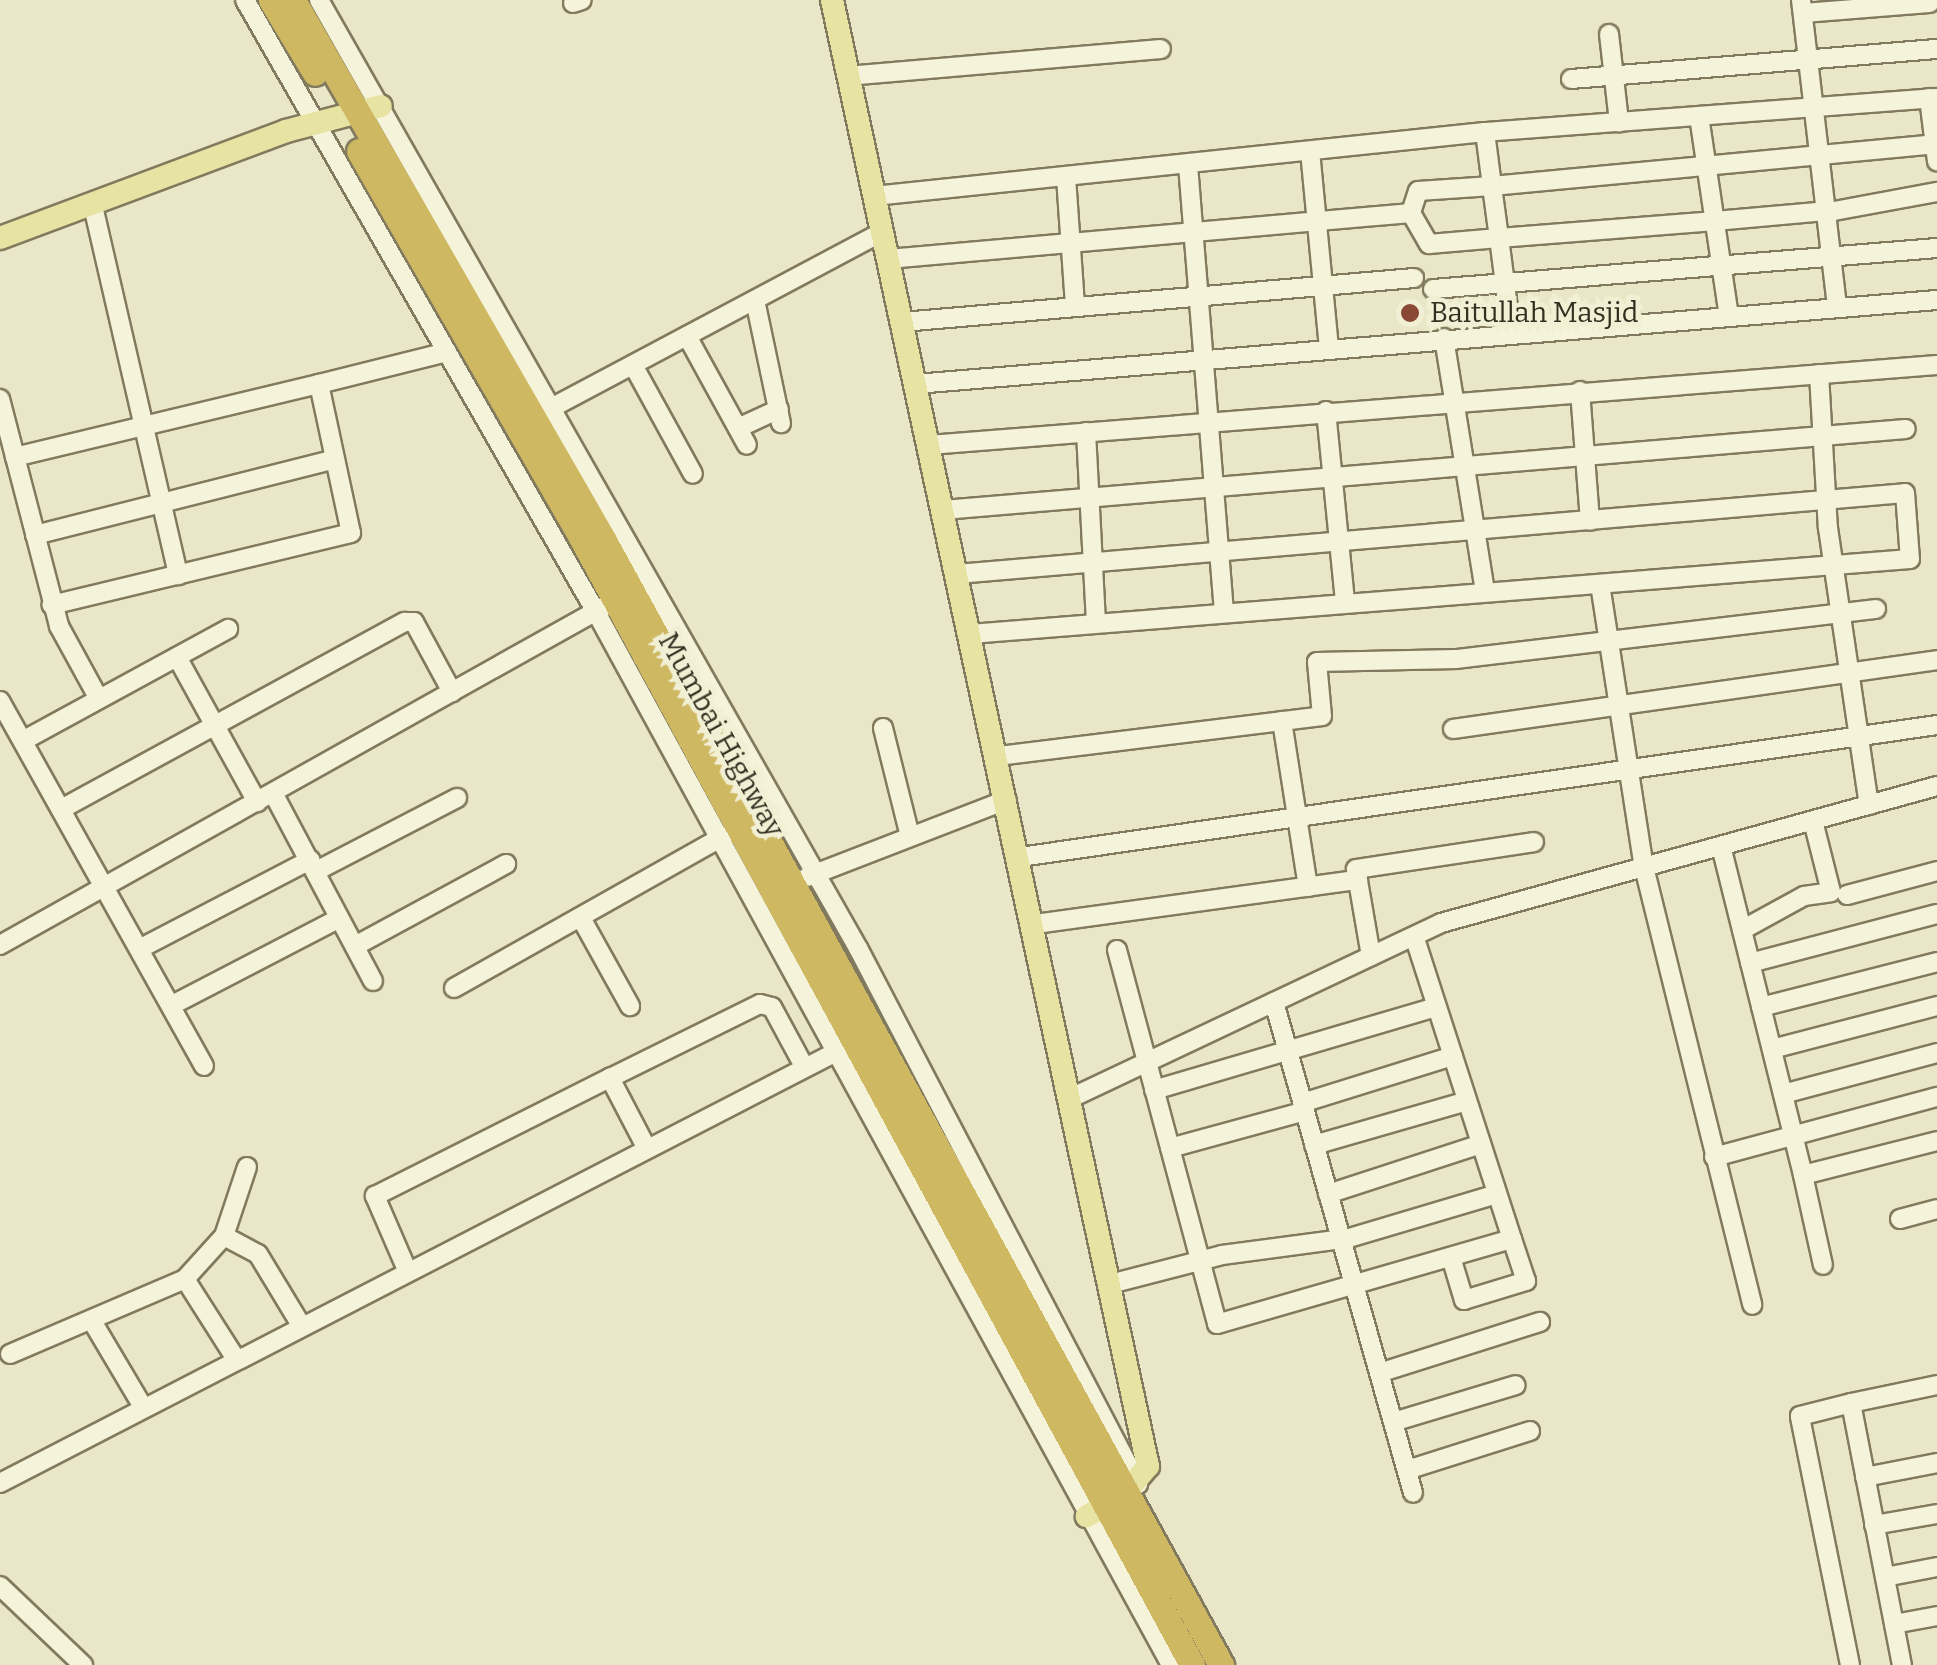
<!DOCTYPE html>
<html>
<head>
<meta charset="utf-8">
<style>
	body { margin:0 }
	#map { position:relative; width:1937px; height:1665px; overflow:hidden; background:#e9e7c7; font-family:Bitter,serif }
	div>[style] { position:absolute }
	.roads { filter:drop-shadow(2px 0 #827a5e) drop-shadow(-2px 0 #827a5e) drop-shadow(0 2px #827a5e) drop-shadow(0 -2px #827a5e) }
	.minor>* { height:18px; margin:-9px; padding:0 9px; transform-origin:9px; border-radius:9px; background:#f5f3d9 }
	.major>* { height:22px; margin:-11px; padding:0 11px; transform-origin:11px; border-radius:11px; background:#e7e3a3 }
	.highway>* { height:25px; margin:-12.5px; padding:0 12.5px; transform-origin:12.5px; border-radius:12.5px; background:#ceb862 }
	.dots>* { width:28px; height:28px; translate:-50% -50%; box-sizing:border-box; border:5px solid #f1f0d5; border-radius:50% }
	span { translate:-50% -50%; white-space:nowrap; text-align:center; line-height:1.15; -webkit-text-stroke:9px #f1f0d5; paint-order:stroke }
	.poi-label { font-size:28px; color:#342f20 }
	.left { translate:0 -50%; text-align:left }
	.street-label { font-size:28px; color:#342f20 }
</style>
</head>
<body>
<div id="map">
	<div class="roads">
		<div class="minor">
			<i style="left:245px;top:0;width:706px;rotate:60.16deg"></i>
			<i style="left:596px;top:612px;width:1200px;rotate:61.36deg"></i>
			<i style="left:319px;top:0;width:1091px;rotate:60.38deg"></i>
			<i style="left:858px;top:948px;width:605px;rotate:62.42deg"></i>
			<i style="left:1801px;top:0;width:309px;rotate:83.3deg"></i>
			<i style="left:573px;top:3px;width:9px;rotate:-18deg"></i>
			<i style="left:1803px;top:13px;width:127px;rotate:-4.5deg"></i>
			<i style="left:1609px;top:34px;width:89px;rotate:83.5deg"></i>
			<i style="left:847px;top:76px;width:315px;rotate:-4.9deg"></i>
			<i style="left:1571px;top:79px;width:367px;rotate:-4.7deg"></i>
			<i style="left:1929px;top:98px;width:64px;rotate:82.8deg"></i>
			<i style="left:1937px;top:98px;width:453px;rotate:175.7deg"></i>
			<i style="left:1485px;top:132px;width:54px;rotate:82.6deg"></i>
			<i style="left:1492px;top:186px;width:447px;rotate:-5.4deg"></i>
			<i style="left:1699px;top:116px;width:202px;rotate:81.5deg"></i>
			<i style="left:1310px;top:151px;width:198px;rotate:84.5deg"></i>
			<i style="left:1188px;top:165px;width:448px;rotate:85.4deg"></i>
			<i style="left:1066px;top:177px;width:129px;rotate:86deg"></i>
			<i style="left:874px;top:196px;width:614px;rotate:-5.98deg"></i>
			<i style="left:93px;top:206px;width:379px;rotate:77deg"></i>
			<i style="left:888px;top:259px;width:525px;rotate:-5.03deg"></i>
			<i style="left:1433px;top:289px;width:506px;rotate:-4.65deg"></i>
			<i style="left:755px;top:300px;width:126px;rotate:78.1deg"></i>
			<i style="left:902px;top:322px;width:514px;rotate:-4.91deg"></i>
			<i style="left:1511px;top:332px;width:48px;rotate:-97.1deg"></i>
			<i style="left:1505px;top:284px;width:46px;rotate:-97.4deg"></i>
			<i style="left:1499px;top:238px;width:52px;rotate:-97.7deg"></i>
			<i style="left:1492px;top:186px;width:74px;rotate:176.1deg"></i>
			<i style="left:1418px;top:191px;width:23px;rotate:108deg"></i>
			<i style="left:1411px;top:213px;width:36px;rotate:60deg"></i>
			<i style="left:1429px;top:244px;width:70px;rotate:-4.9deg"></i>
			<i style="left:1499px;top:238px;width:217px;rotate:-4.5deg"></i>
			<i style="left:1715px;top:221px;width:111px;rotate:-5.1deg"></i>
			<i style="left:1826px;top:211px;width:8px"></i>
			<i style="left:1834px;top:211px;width:105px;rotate:-10.5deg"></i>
			<i style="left:687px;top:336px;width:124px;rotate:61.2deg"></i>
			<i style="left:1444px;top:338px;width:257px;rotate:80.8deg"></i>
			<i style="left:633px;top:365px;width:124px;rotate:61.2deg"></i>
			<i style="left:1819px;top:374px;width:154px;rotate:86.7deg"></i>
			<i style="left:1828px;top:528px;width:280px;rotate:81.6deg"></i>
			<i style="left:319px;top:384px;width:132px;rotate:-14deg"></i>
			<i style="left:915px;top:384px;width:1025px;rotate:-4.7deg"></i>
			<i style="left:1580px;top:391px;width:130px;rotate:85.6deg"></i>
			<i style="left:0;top:399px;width:235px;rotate:75.4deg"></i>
			<i style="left:59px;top:626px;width:83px;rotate:61.3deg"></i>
			<i style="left:553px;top:407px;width:373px;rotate:-28deg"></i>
			<i style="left:1326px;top:411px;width:191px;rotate:84.3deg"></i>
			<i style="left:738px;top:428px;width:45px;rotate:-24.9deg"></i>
			<i style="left:1086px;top:432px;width:191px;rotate:87deg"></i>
			<i style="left:929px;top:445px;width:1011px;rotate:-4.54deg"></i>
			<i style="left:15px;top:457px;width:313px;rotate:-13.5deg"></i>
			<i style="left:319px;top:384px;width:152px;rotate:77.9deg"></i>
			<i style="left:351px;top:533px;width:308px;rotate:166.5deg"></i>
			<i style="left:943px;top:510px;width:966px;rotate:-4.81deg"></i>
			<i style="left:35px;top:535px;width:309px;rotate:-14.2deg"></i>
			<i style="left:957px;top:574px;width:951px;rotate:-4.88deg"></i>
			<i style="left:1905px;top:493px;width:66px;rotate:85.7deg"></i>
			<i style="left:1910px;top:559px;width:943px;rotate:175.44deg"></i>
			<i style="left:1600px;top:584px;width:286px;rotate:81.2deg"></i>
			<i style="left:1644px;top:867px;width:451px;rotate:76.1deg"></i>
			<i style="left:177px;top:657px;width:166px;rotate:61.1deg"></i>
			<i style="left:0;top:701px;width:418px;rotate:60.8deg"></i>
			<i style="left:1282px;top:721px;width:168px;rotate:81.1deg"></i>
			<i style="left:883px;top:728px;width:111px;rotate:76deg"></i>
			<i style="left:1453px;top:729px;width:489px;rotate:-8.1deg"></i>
			<i style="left:28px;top:738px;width:228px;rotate:-28.6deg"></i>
			<i style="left:998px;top:756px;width:326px;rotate:-7deg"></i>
			<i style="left:1322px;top:716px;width:54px;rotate:-95.3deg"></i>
			<i style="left:1317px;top:662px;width:139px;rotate:-1.2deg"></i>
			<i style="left:1456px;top:659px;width:423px;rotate:-6.8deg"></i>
			<i style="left:273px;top:793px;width:213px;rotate:62deg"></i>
			<i style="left:65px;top:807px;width:387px;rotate:-28.6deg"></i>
			<i style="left:405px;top:622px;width:9px"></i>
			<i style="left:414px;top:622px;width:80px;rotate:61.5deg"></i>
			<i style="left:1721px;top:846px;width:339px;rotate:76deg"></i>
			<i style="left:1803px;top:1175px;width:138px;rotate:-14.2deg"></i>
			<i style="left:1020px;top:857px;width:926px;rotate:-8.19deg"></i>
			<i style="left:316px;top:871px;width:159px;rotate:-27.4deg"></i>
			<i style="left:807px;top:877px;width:214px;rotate:-21.1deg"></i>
			<i style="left:1847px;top:895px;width:93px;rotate:-14.9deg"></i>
			<i style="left:581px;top:918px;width:101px;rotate:60.9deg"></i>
			<i style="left:1035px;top:924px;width:326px;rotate:-7.8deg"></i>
			<i style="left:1742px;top:930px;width:71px;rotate:-28.7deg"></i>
			<i style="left:1804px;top:896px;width:27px;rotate:-8deg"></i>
			<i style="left:1831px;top:892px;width:73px;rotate:-104.2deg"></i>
			<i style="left:0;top:945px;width:694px;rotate:-29.26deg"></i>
			<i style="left:355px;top:946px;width:172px;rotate:-28.5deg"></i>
			<i style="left:141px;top:948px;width:191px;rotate:-27.5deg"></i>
			<i style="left:1117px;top:950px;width:387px;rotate:75deg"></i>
			<i style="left:1217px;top:1324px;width:307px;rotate:-16.1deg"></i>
			<i style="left:1512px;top:1239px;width:318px;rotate:-107.9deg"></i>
			<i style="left:1371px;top:956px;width:88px;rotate:-99.8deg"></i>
			<i style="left:1356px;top:869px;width:180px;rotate:-8.6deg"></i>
			<i style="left:1750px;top:963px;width:193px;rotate:-14.7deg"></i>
			<i style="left:454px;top:988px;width:310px;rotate:-29.4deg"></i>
			<i style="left:1274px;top:1002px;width:510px;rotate:74.19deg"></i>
			<i style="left:172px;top:1005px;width:187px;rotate:-27.4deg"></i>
			<i style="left:1761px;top:1007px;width:182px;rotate:-14.3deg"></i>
			<i style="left:1772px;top:1049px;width:171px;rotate:-14.6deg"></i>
			<i style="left:1154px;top:1090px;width:290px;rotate:-16.4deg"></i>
			<i style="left:1783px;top:1094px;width:159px;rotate:-14.9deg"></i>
			<i style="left:1073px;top:1097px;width:407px;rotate:-25.3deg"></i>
			<i style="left:1441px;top:923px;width:515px;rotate:-15.44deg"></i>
			<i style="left:1302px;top:1103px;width:158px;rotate:-17.3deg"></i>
			<i style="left:645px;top:1145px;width:76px;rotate:-117.6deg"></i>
			<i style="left:610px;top:1078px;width:167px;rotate:-26.3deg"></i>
			<i style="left:760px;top:1004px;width:12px;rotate:14deg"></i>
			<i style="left:772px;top:1007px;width:69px;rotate:61.6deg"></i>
			<i style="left:1314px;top:1145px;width:159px;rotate:-16deg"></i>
			<i style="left:1170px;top:1148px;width:140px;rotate:-15.3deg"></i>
			<i style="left:1714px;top:1157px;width:231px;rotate:-15.1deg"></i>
			<i style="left:247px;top:1167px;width:73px;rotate:108.4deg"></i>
			<i style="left:224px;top:1236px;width:38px;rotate:28deg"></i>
			<i style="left:258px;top:1254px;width:83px;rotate:58.8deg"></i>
			<i style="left:1803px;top:1175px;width:92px;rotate:77.5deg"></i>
			<i style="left:1328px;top:1194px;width:161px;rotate:-18.1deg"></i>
			<i style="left:1900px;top:1219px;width:38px;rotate:-15deg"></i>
			<i style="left:1451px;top:1257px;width:45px;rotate:73.2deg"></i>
			<i style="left:1464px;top:1300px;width:65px;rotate:-17deg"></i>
			<i style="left:1526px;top:1281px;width:44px;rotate:-108.4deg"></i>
			<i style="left:407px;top:1270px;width:81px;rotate:-113.4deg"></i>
			<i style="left:375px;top:1196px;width:263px;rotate:-26.7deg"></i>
			<i style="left:185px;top:1279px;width:95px;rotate:57.5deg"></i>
			<i style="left:1114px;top:1283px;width:112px;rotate:-14.5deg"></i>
			<i style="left:1222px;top:1255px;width:128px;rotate:-7.6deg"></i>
			<i style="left:1349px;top:1238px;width:154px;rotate:-16.6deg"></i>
			<i style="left:92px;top:1321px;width:100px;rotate:59.3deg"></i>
			<i style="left:10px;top:1354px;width:190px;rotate:-23.2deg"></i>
			<i style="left:185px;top:1279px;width:58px;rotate:-47.8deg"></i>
			<i style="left:1379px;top:1373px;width:169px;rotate:-17.6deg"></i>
			<i style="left:1851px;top:1403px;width:88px;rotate:-11.8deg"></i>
			<i style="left:1393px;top:1422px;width:128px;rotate:-16.7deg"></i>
			<i style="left:1407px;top:1470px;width:129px;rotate:-17.6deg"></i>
			<i style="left:1865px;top:1477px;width:73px;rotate:-11deg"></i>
			<i style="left:0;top:1483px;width:950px;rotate:-27.27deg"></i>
			<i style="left:1874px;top:1525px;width:64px;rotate:-9.9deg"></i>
			<i style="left:1885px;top:1577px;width:53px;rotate:-10.9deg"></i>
			<i style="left:0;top:1586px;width:115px;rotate:43.6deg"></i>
			<i style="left:1894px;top:1624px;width:44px;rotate:-10.5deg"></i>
			<i style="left:1850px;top:1665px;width:254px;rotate:-101.4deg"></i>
			<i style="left:1800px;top:1416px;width:53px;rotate:-14.3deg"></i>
			<i style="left:1851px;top:1403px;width:267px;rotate:79deg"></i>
		</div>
		<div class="major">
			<i style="left:832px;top:0;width:1500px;rotate:77.84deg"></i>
			<i style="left:1148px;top:1466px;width:38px;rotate:130deg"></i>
			<i style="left:1124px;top:1495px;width:43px;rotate:150.4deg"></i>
			<i style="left:0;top:238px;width:305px;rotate:-20.5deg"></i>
			<i style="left:286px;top:131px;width:98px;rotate:-14.7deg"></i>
		</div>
		<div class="highway">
			<i style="left:271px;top:0;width:85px;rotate:58.9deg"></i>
			<i style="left:293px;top:0;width:620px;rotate:60.08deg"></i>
			<i style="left:602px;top:537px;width:1287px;rotate:61.24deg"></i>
			<i style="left:359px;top:151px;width:448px;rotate:60.1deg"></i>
			<i style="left:582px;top:539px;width:1281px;rotate:61.55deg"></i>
		</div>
	</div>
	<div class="dots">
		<i style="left:1410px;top:313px;background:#8a4935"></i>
	</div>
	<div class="poi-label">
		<span class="left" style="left:1430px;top:313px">Baitullah Masjid</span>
	</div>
	<div class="street-label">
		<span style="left:721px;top:735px;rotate:61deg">Mumbai Highway</span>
	</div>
</div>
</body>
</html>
